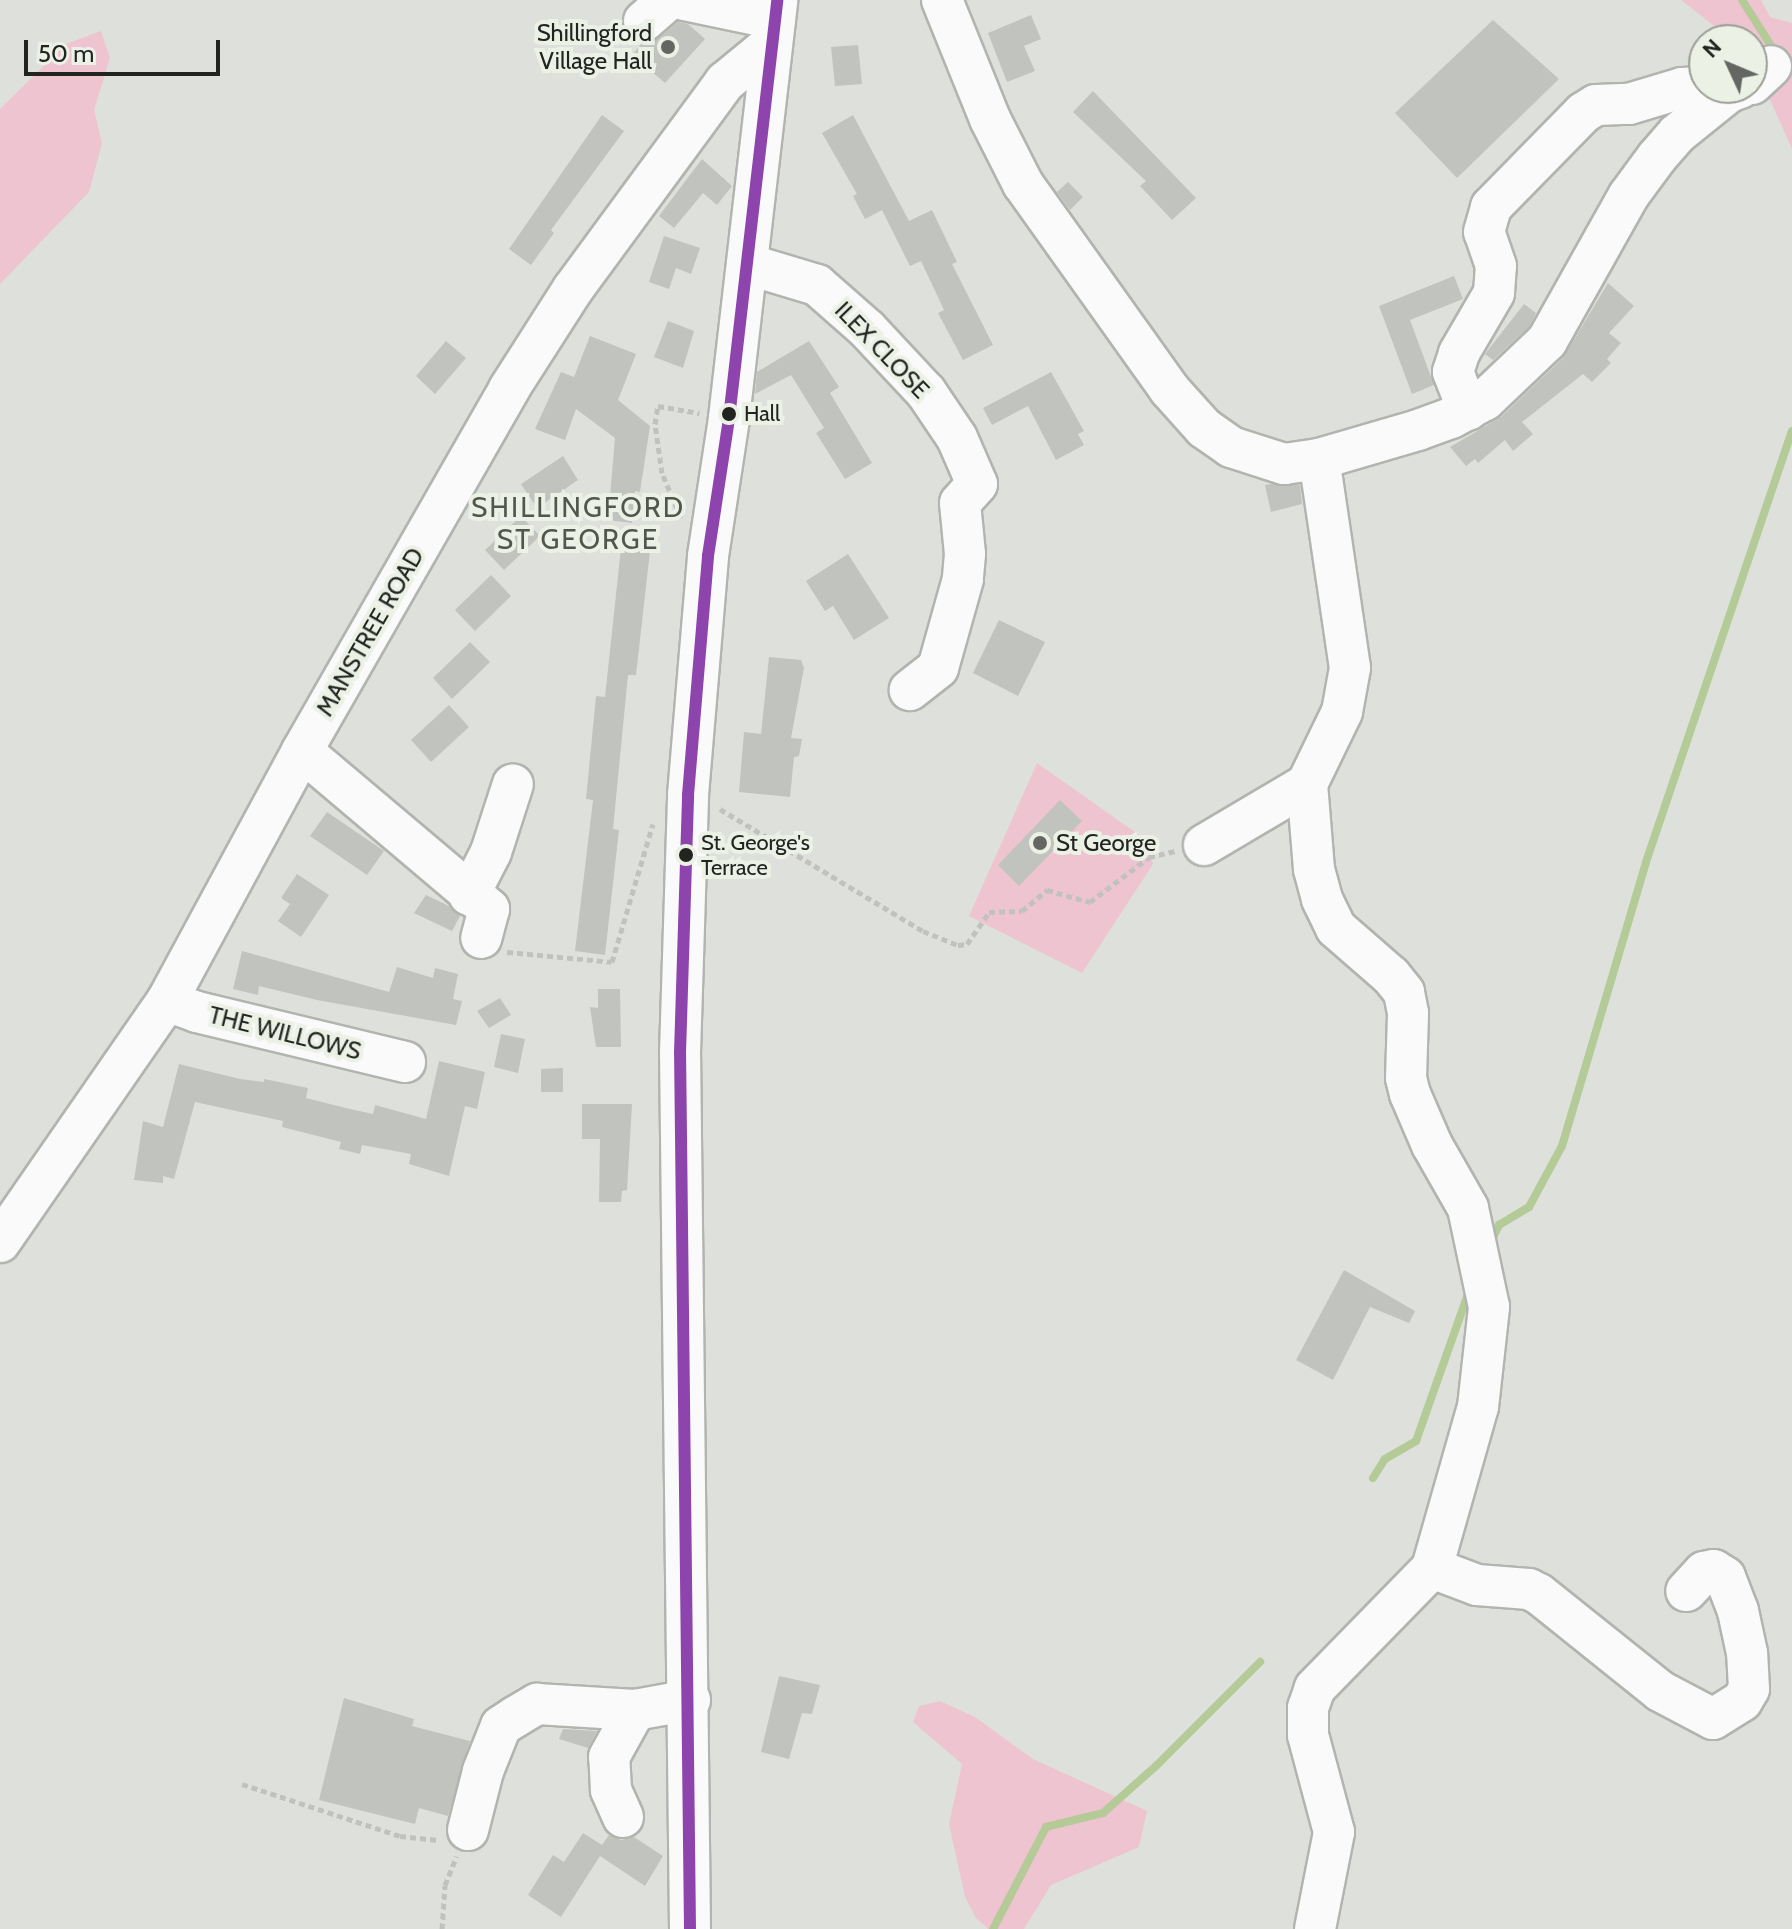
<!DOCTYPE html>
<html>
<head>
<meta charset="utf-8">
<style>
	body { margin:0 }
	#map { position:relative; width:1792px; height:1929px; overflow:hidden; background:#dee1db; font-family:Cabin,sans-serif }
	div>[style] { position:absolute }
	.green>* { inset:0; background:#eec4d0 }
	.stream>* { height:8px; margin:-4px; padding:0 4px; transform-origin:4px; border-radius:4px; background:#b4ca97 }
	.building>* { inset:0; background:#c1c3be }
	.path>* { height:5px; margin-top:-2.5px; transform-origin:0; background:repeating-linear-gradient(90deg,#c1c2c0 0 6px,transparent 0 10px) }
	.roads { filter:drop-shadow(2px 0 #b1b4af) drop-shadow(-2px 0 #b1b4af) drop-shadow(0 2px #b1b4af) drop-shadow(0 -2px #b1b4af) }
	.minor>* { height:40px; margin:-20px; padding:0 20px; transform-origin:20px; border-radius:20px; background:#fafafa }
	.bus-1>* { height:12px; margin:-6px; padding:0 6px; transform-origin:6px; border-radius:6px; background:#8e44ad }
	.dots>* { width:22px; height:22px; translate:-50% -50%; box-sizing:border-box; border:4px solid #ecf1e6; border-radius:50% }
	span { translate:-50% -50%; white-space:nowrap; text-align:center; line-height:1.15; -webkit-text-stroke:8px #ecf1e6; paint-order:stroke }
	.bus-label { font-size:22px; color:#222420 }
	.left { translate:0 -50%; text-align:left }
	.poi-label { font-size:24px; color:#222420 }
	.right { translate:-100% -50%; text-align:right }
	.street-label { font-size:24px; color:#222420 }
	.quarter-label { font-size:28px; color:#52564d; letter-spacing:2px }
	.north { position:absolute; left:1688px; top:24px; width:80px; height:80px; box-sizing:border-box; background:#ecf1e6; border:2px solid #9b9f97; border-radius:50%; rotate:314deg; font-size:22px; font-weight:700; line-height:32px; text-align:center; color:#222420 }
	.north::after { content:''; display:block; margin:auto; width:28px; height:36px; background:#646661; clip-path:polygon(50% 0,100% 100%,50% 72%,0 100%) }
	.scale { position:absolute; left:24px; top:40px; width:196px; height:36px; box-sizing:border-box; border:4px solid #222420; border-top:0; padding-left:10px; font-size:24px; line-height:28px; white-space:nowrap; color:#222420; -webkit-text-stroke:6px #ecf1e6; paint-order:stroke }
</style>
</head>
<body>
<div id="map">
	<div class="green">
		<i style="clip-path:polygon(1681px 0,1761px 0,1770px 17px,1792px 23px,1792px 149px,1752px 59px,1752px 40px,1732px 40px)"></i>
		<i style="clip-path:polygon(101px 31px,110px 58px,94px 110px,102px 143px,89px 192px,0 284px,0 109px,66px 44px)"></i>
		<i style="clip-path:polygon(1037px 763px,1142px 837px,1153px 864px,1082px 973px,969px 916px)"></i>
		<i style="clip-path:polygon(940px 1701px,975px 1717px,1033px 1759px,1147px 1811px,1139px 1847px,1051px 1885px,1024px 1929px,988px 1929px,976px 1918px,965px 1897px,949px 1824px,962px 1764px,913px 1722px,919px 1706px)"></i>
	</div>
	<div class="stream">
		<i style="left:1742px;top:0;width:65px;rotate:57.5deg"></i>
		<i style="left:1490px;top:1244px;width:21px;rotate:-65deg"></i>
		<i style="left:1499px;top:1225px;width:35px;rotate:-31deg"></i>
		<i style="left:1529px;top:1207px;width:69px;rotate:-61.6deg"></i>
		<i style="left:1562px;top:1146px;width:296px;rotate:-73.5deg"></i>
		<i style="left:1646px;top:862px;width:455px;rotate:-71.3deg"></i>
		<i style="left:1373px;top:1478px;width:22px;rotate:-58deg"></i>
		<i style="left:1385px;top:1459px;width:36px;rotate:-30deg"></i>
		<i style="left:1416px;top:1441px;width:164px;rotate:-70.5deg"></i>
		<i style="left:993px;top:1929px;width:115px;rotate:-62.5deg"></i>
		<i style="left:1046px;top:1827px;width:59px;rotate:-13.8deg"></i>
		<i style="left:1103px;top:1813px;width:72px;rotate:-41.6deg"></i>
		<i style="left:1157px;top:1765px;width:146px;rotate:-45deg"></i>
	</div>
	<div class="building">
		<i style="clip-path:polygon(1031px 15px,1041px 39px,1024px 46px,1035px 71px,1007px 82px,988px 33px)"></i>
		<i style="clip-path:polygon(1493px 20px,1559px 79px,1457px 178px,1395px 113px)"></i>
		<i style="clip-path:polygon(678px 22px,688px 24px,705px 39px,665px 83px,632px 55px,642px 43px,658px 39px)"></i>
		<i style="clip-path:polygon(858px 45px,862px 84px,835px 86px,831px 47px)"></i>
		<i style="clip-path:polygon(1093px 91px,1196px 198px,1172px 220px,1140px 186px,1146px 181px,1073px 112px)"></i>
		<i style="clip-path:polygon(602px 115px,624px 131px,551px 230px,554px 233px,531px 265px,509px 249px)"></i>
		<i style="clip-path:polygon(853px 115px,909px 221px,932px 210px,957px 262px,952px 264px,993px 345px,963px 360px,938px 313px,944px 310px,921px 261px,910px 266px,882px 210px,865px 219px,853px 196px,857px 194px,822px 133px)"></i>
		<i style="clip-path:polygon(702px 159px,732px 186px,717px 205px,703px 193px,674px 228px,659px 216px)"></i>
		<i style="clip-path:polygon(1068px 182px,1083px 197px,1070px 210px,1057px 192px)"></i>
		<i style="clip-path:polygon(664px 236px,700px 248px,691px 274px,676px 268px,669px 289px,649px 282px)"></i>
		<i style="clip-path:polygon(1454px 276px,1463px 299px,1410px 320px,1434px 385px,1412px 394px,1379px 306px)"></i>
		<i style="clip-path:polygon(1608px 283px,1634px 306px,1609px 333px,1621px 343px,1607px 359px,1611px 363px,1592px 382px,1583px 374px,1522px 422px,1533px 434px,1513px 451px,1505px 440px,1478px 463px,1475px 459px,1466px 466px,1450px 447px,1501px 417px,1563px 358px)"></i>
		<i style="clip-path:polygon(1524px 304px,1536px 313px,1529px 327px,1493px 360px,1485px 354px)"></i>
		<i style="clip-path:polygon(668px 321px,694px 331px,683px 368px,654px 357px)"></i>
		<i style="clip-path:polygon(590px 336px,636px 354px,618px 400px,650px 426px,640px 492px,635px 491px,632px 523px,608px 520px,615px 438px,576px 409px,565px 440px,535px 429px,561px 372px,574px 377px)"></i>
		<i style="clip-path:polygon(446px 341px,466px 358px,435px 394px,416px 376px)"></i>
		<i style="clip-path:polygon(809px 341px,839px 387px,830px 393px,872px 463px,845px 479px,816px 433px,824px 428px,791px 375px,755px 394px,757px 372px)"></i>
		<i style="clip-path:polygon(1051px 372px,1084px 431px,1078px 434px,1084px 445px,1056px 460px,1028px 406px,992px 425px,983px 408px)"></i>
		<i style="clip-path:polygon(563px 456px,578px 480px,537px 508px,521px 484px)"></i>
		<i style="clip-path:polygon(1271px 484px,1300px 485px,1302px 504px,1271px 512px,1265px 485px)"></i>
		<i style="clip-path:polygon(521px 516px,540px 536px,504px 570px,485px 550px)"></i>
		<i style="clip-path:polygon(621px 548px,650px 551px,636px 675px,628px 675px,613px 829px,619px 830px,605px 955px,575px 951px,593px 800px,586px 799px,596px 696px,605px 697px)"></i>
		<i style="clip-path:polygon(848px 554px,889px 618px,854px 640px,833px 606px,825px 611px,806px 581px)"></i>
		<i style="clip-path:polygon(491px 575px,511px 596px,475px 631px,455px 610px)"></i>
		<i style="clip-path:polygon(999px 620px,1045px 642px,1018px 696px,973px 673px)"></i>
		<i style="clip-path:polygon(470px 642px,490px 662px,452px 699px,433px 678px)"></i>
		<i style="clip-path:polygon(769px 657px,801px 660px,804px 668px,791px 738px,802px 739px,799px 756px,794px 757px,790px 797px,739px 792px,744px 732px,761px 734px)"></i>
		<i style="clip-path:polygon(449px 705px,469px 727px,431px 762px,411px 740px)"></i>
		<i style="clip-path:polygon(1060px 800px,1082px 821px,1019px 886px,998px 865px)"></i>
		<i style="clip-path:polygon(327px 812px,384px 851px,367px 875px,310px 836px)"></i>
		<i style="clip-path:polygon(297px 874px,329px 895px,301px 937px,278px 921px,290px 904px,281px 898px)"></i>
		<i style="clip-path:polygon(426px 895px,449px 906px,460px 916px,452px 931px,414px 913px)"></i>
		<i style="clip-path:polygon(242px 951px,389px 992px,397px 967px,433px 978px,435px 968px,458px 974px,453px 999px,462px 1001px,456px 1025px,317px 1000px,259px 986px,258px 995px,233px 989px)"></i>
		<i style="clip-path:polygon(598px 989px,620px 989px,621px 1047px,596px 1047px,590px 1007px,598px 1008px)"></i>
		<i style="clip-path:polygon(500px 998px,511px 1015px,489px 1028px,477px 1011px)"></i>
		<i style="clip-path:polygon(501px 1034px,525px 1039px,518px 1073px,494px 1067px)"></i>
		<i style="clip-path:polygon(439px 1061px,485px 1072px,477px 1109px,465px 1106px,449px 1176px,409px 1164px,411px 1154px,362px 1145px,360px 1154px,339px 1149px,341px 1142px,282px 1127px,283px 1121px,195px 1102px,174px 1179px,163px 1176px,163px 1183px,134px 1180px,143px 1121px,163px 1127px,179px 1064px,240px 1079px,264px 1082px,264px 1079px,308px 1088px,306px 1098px,350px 1109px,373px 1114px,375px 1105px,426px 1119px)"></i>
		<i style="clip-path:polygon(563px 1068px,563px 1092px,541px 1092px,541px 1069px)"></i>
		<i style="clip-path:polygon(582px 1104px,632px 1104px,627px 1190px,622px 1191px,621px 1202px,599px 1202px,600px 1139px,582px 1139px)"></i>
		<i style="clip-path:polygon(1344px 1270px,1415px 1311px,1409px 1323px,1370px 1307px,1333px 1380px,1296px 1360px)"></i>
		<i style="clip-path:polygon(779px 1676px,820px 1685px,812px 1714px,802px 1713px,789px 1759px,761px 1752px)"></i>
		<i style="clip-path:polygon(344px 1698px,414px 1719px,412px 1726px,470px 1741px,448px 1816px,419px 1808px,415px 1824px,319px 1800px)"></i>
		<i style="clip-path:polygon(563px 1729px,597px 1731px,588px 1748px,559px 1739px)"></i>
		<i style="clip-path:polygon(583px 1833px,602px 1845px,609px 1835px,621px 1840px,634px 1837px,663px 1856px,645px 1886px,600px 1856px,561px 1917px,528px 1895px,553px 1855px,564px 1862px)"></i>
	</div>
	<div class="path">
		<i style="left:681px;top:518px;width:49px;rotate:-112.9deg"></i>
		<i style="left:662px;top:473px;width:49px;rotate:-98.1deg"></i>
		<i style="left:655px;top:424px;width:18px;rotate:-81deg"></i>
		<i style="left:658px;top:406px;width:42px;rotate:9.7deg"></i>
		<i style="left:720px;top:809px;width:237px;rotate:31deg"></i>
		<i style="left:923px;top:931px;width:38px;rotate:22deg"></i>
		<i style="left:958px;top:945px;width:9px;rotate:-6deg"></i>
		<i style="left:967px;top:944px;width:39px;rotate:-55deg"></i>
		<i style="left:989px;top:912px;width:33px;rotate:-2deg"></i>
		<i style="left:1022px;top:911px;width:33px;rotate:-40deg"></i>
		<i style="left:1047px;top:890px;width:45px;rotate:15.6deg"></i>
		<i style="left:1090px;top:902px;width:74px;rotate:-37.3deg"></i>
		<i style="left:1149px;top:857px;width:28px;rotate:-13deg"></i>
		<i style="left:507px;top:952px;width:105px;rotate:5.4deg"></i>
		<i style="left:612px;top:962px;width:144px;rotate:-73.5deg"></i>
		<i style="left:242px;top:1784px;width:166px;rotate:18.2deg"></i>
		<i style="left:400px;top:1836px;width:38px;rotate:6deg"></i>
		<i style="left:442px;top:1929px;width:44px;rotate:-86.1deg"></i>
		<i style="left:445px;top:1885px;width:31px;rotate:-68deg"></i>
	</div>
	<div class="roads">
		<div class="minor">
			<i style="left:684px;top:0;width:93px;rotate:11.8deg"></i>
			<i style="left:942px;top:0;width:128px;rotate:68deg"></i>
			<i style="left:990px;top:119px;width:73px;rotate:63.1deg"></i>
			<i style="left:1023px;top:184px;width:252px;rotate:54.5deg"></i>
			<i style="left:1169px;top:389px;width:52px;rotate:48.1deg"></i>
			<i style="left:1204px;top:428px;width:33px;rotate:35deg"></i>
			<i style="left:1231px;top:447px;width:56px;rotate:17.8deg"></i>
			<i style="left:1284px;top:464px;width:35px;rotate:-8deg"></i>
			<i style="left:1319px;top:459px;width:103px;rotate:-16.3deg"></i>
			<i style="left:1418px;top:430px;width:35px;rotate:-20deg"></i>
			<i style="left:1451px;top:418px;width:38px;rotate:-28deg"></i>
			<i style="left:1485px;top:400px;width:86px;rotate:-43.6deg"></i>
			<i style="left:1547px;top:341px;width:167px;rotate:-60.7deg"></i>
			<i style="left:1629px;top:195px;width:47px;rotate:-53.6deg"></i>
			<i style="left:1657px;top:157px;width:30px;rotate:-49deg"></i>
			<i style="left:1677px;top:134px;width:67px;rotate:-38.9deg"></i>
			<i style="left:1729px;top:92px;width:12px;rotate:-20deg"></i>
			<i style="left:644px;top:21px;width:32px;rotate:-41deg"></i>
			<i style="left:1752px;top:84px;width:26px;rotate:-43deg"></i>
			<i style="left:747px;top:264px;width:73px;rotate:16.7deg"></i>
			<i style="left:817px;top:285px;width:67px;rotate:41.3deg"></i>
			<i style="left:867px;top:329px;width:86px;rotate:46.9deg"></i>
			<i style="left:926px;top:392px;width:55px;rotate:56deg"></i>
			<i style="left:957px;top:438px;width:50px;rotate:66.5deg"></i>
			<i style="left:977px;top:484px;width:25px;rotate:132deg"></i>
			<i style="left:960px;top:503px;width:51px;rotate:84.4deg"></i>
			<i style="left:965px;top:554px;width:25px;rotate:95deg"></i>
			<i style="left:963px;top:579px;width:92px;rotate:105.7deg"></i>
			<i style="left:938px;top:668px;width:36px;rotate:142deg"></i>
			<i style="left:1468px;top:410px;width:41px;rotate:-111.5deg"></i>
			<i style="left:1453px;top:372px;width:20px;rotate:-72deg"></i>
			<i style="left:1459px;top:353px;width:69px;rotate:-59.7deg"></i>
			<i style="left:1494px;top:293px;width:27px;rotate:-86deg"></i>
			<i style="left:1496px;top:266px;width:36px;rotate:-109deg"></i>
			<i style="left:1484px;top:232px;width:26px;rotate:-74deg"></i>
			<i style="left:1491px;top:207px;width:132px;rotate:-45.6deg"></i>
			<i style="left:1583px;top:113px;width:15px;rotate:-32deg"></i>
			<i style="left:1596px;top:105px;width:33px;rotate:-2deg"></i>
			<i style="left:1629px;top:104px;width:55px;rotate:-16.8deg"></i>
			<i style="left:1682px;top:88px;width:22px;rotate:-3deg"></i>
			<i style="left:302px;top:751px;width:245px;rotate:40.2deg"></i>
			<i style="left:489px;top:909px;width:30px;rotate:105deg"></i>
			<i style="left:1204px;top:845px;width:120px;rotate:-30.6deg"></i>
			<i style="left:469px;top:895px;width:48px;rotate:-62.9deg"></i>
			<i style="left:491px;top:852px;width:71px;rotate:-72.1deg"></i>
			<i style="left:167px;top:1001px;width:32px;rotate:20deg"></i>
			<i style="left:197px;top:1012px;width:214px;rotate:13.5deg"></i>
			<i style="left:0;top:1242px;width:293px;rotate:-55.3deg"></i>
			<i style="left:167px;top:1001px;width:284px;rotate:-61.6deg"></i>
			<i style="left:302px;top:751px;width:417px;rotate:-60.2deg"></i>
			<i style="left:509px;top:389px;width:119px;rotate:-57.4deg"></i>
			<i style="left:573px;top:289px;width:257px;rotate:-53.7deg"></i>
			<i style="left:725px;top:82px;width:58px;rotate:-39.4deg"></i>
			<i style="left:1432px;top:1568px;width:48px;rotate:20.7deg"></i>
			<i style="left:1477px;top:1585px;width:52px;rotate:4.4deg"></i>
			<i style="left:1529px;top:1589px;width:11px;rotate:27deg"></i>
			<i style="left:1539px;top:1594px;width:155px;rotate:38.7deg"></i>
			<i style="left:1660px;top:1691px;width:60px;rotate:27.8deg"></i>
			<i style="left:1713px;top:1719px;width:34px;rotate:-32deg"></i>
			<i style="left:1742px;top:1701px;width:14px;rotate:-60deg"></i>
			<i style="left:1749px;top:1689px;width:36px;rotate:-93deg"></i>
			<i style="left:1747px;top:1653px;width:43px;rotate:-102.1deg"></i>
			<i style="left:1738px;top:1611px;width:36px;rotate:-111deg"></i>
			<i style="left:1725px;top:1577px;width:13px;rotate:-148deg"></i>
			<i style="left:1714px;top:1570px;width:10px;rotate:169deg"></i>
			<i style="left:1704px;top:1572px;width:26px;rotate:133deg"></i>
			<i style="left:623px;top:1817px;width:30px;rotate:-114deg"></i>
			<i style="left:611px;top:1790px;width:33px;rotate:-93deg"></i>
			<i style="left:609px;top:1757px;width:54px;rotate:-61deg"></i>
			<i style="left:468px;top:1830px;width:61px;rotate:-75.7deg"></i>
			<i style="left:483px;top:1771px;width:48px;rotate:-68.2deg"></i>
			<i style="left:501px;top:1726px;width:17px;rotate:-33deg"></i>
			<i style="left:515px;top:1717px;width:26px;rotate:-31deg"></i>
			<i style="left:537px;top:1704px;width:98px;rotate:3.5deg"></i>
			<i style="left:635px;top:1710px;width:56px;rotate:-10.3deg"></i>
			<i style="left:690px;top:1929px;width:876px;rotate:-90.65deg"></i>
			<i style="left:680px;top:1053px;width:258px;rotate:-88.2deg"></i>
			<i style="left:688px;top:795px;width:240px;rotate:-85.2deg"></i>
			<i style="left:708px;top:556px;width:140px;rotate:-81.3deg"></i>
			<i style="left:729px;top:418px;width:421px;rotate:-83.4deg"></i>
			<i style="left:1315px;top:1929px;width:99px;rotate:-78.9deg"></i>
			<i style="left:1334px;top:1832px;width:100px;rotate:-105deg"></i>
			<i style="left:1308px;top:1735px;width:27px;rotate:-90deg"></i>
			<i style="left:1308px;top:1708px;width:21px;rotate:-71deg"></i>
			<i style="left:1315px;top:1688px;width:168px;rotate:-45.7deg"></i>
			<i style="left:1432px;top:1568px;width:167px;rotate:-74.1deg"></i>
			<i style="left:1478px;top:1407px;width:101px;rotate:-83.7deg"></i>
			<i style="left:1489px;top:1307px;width:101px;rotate:-102deg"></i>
			<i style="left:1468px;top:1208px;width:73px;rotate:-119.7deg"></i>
			<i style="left:1432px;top:1145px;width:56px;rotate:-113.3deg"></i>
			<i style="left:1410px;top:1094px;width:16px;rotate:-104deg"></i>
			<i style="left:1406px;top:1078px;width:65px;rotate:-88.2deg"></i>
			<i style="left:1408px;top:1013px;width:21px;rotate:-101deg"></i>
			<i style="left:1404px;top:992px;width:21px;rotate:-129deg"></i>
			<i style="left:1391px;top:976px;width:73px;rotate:-138.9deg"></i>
			<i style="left:1336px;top:928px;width:32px;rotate:-116deg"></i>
			<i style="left:1322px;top:899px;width:31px;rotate:-105deg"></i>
			<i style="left:1314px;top:869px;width:85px;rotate:-94.7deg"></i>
			<i style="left:1307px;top:784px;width:80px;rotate:-64.1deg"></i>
			<i style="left:1342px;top:712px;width:45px;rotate:-79.7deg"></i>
			<i style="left:1350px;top:668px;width:211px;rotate:-98.4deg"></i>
		</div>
	</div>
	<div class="bus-1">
		<i style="left:690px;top:1929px;width:876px;rotate:-90.65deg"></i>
		<i style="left:680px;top:1053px;width:258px;rotate:-88.2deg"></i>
		<i style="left:688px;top:795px;width:240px;rotate:-85.2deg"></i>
		<i style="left:708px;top:556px;width:140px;rotate:-81.3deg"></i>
		<i style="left:729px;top:418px;width:421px;rotate:-83.4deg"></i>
	</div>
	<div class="dots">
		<i style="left:668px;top:47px;background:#646661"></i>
		<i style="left:729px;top:414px;background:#222420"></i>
		<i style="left:1040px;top:843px;background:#646661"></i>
		<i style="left:686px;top:855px;background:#222420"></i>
	</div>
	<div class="bus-label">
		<span class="left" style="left:744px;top:414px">Hall</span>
		<span class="left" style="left:701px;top:855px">St. George's<br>Terrace</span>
	</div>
	<div class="poi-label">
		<span class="right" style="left:652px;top:47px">Shillingford<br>Village Hall</span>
		<span class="left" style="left:1056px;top:843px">St George</span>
	</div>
	<div class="street-label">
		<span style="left:882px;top:350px;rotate:46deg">ILEX CLOSE</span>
		<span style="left:370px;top:632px;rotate:-60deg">MANSTREE ROAD</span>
		<span style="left:285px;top:1033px;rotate:14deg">THE WILLOWS</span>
	</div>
	<div class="quarter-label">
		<span style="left:578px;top:523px">SHILLINGFORD<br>ST GEORGE</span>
	</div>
	<div class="north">N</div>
	<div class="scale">50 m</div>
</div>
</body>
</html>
